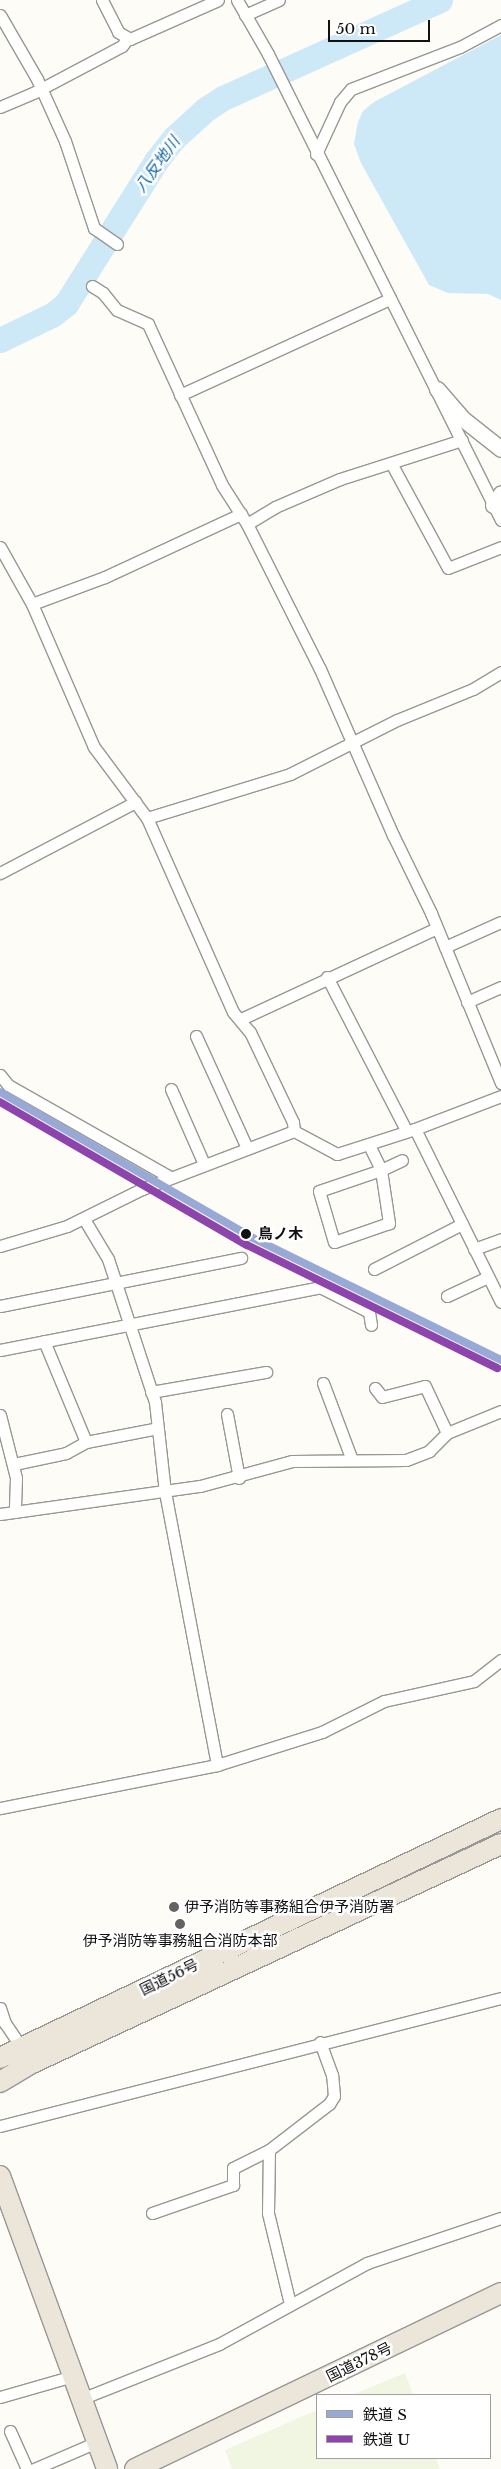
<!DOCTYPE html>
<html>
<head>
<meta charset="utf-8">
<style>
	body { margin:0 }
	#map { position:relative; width:501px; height:2469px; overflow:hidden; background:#fdfcf7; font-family:"Libre Baskerville","Noto Sans JP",serif }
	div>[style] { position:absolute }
	.pitch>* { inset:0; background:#f0f6e1 }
	.water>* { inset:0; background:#cde8f7 }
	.river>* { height:25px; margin:-12.5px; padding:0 12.5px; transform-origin:12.5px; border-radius:12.5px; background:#cde8f7 }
	.roads { filter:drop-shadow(1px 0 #979795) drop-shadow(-1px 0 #979795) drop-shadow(0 1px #979795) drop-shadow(0 -1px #979795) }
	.minor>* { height:11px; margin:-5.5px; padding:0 5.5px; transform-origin:5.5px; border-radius:5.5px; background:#fffffe }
	.tertiary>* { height:15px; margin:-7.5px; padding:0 7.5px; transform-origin:7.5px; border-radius:7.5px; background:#fffffe }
	.trunk>* { height:20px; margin:-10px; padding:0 10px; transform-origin:10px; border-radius:10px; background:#ece5da }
	.rail-1>* { height:8px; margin:-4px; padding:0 4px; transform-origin:4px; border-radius:4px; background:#98a9d6 }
	.rail-2>* { height:8px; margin:-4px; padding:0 4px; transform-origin:4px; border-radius:4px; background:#8e44ad }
	.dots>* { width:14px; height:14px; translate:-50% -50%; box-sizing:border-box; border:2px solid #fff; border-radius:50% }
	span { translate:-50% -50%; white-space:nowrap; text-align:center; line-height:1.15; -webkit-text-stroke:5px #fff; paint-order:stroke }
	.stop-label { font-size:15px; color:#111; font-weight:700 }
	.left { translate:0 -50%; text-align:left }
	.poi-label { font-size:15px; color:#111 }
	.street-label { font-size:15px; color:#111 }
	.water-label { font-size:16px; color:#1768a6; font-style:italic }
	.legend { position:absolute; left:316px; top:2394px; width:175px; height:65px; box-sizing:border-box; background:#fff; border:1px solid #a0a0a0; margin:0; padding:6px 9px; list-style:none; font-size:15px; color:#111 }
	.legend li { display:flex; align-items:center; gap:10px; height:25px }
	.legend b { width:25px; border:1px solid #a0a0a0 }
	.scale { position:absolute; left:328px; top:20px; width:102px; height:22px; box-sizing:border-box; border:2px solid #111; border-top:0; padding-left:6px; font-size:15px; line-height:18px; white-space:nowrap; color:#111; -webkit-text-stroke:4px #fff; paint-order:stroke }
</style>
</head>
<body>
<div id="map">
	<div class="pitch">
		<i style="clip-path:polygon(405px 2373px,413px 2395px,352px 2395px)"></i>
		<i style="clip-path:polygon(317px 2410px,317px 2458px,436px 2458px,440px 2469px,232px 2469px,225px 2450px)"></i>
	</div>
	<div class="water">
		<i style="clip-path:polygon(501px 35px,501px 300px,488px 294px,448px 293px,429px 285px,361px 163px,354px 144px,358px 122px,363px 111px,374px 102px)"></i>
	</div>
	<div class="river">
		<i style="left:0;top:340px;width:58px;rotate:-25.7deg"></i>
		<i style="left:52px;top:315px;width:18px;rotate:-38deg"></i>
		<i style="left:66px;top:304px;width:169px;rotate:-57.8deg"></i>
		<i style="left:156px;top:161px;width:29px;rotate:-52deg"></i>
		<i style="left:174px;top:138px;width:43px;rotate:-42.2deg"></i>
		<i style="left:206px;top:109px;width:20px;rotate:-33deg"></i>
		<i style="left:223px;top:98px;width:238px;rotate:-24.3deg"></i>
	</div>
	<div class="roads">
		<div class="minor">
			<i style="left:102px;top:0;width:36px;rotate:63deg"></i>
			<i style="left:118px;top:32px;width:14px;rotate:30deg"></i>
			<i style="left:130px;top:39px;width:96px;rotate:-23.9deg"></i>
			<i style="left:237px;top:0;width:62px;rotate:60.1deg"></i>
			<i style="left:268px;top:54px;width:521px;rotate:63.43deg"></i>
			<i style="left:0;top:15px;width:74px;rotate:60deg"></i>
			<i style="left:37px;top:79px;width:68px;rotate:65.7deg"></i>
			<i style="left:65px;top:141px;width:92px;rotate:71.6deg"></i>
			<i style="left:94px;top:228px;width:28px;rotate:35deg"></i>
			<i style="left:245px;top:15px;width:37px;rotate:-24deg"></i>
			<i style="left:0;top:107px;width:38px;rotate:-23deg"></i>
			<i style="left:35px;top:92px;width:98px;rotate:-27.9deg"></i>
			<i style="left:122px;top:46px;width:9px;rotate:-54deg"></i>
			<i style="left:316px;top:154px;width:57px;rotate:-65.2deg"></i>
			<i style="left:340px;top:102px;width:17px;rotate:-50deg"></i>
			<i style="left:351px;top:89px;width:117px;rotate:-21.1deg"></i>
			<i style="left:460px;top:47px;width:47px;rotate:-28.2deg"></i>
			<i style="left:92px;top:286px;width:13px;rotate:32deg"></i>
			<i style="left:103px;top:293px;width:22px;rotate:51deg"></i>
			<i style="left:117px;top:310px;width:34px;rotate:24deg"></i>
			<i style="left:148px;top:324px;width:177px;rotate:65.3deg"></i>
			<i style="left:222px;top:485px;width:46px;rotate:57.3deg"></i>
			<i style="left:247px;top:524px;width:162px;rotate:63.3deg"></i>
			<i style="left:320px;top:669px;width:181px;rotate:66.3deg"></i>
			<i style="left:393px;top:835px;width:87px;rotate:64deg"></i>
			<i style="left:431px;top:913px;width:184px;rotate:67.6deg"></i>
			<i style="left:180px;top:395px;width:231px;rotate:-24.6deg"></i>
			<i style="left:391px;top:463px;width:119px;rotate:61.5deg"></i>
			<i style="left:448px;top:568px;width:57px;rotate:-21.6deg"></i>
			<i style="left:247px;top:524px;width:33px;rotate:-31deg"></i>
			<i style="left:275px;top:507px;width:71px;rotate:-23.3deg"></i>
			<i style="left:340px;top:479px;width:128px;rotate:-17.7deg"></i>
			<i style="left:0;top:547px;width:65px;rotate:60.7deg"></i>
			<i style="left:32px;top:604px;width:156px;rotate:66.6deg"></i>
			<i style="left:94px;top:747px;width:89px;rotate:53.3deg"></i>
			<i style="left:147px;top:818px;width:212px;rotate:66.1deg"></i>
			<i style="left:233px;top:1012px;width:26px;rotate:50deg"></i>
			<i style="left:250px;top:1032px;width:100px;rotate:64.5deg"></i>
			<i style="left:293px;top:1122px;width:9px;rotate:84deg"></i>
			<i style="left:32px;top:604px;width:78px;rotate:-20.3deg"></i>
			<i style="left:105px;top:577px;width:150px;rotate:-24.9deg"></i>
			<i style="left:147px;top:818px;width:150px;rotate:-17.1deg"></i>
			<i style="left:290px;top:774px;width:120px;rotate:-26.8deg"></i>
			<i style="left:397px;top:720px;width:82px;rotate:-22.2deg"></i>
			<i style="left:473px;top:689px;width:33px;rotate:-31deg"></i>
			<i style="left:0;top:873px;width:153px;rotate:-27.7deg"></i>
			<i style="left:445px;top:947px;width:61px;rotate:-24.1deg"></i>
			<i style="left:327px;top:977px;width:172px;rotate:62.7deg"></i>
			<i style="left:467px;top:1002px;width:37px;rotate:-24deg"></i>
			<i style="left:241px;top:1019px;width:216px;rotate:-24.9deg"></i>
			<i style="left:196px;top:1036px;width:123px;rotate:65.5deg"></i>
			<i style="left:0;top:1075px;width:13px;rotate:51deg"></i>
			<i style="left:8px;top:1085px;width:186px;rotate:29.6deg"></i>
			<i style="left:171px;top:1089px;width:82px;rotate:66.3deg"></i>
			<i style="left:415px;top:1129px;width:193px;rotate:63.6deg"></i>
			<i style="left:369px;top:1145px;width:28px;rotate:64deg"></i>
			<i style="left:381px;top:1170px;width:54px;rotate:81.4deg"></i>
			<i style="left:389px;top:1223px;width:58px;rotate:160.9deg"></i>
			<i style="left:334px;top:1242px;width:53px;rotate:-106.4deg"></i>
			<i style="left:319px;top:1191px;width:65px;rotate:-18.7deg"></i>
			<i style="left:381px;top:1170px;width:23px;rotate:-25deg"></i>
			<i style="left:84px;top:1219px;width:47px;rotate:59deg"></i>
			<i style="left:108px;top:1259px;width:151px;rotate:71.8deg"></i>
			<i style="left:155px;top:1402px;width:91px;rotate:83.7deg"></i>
			<i style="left:165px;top:1492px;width:278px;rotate:79.2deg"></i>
			<i style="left:0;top:1246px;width:70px;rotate:-16.6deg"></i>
			<i style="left:67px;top:1226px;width:84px;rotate:-26.3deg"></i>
			<i style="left:142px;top:1189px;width:163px;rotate:-20.9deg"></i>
			<i style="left:294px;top:1131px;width:49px;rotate:28.1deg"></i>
			<i style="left:337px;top:1154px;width:82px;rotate:-17.8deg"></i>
			<i style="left:415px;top:1129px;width:92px;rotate:-21deg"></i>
			<i style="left:474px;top:1249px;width:29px;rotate:-20deg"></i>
			<i style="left:374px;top:1269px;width:99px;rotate:-27.1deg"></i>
			<i style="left:447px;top:1296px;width:45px;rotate:-24.9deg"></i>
			<i style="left:0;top:1306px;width:246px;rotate:-11.3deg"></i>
			<i style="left:44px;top:1341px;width:109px;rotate:67.4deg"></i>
			<i style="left:0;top:1350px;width:326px;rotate:-11.1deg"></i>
			<i style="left:320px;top:1287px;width:55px;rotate:27deg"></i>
			<i style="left:369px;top:1312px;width:13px;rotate:81deg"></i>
			<i style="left:323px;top:1383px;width:82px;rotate:69.4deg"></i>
			<i style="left:375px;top:1388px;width:11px;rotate:52deg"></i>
			<i style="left:382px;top:1397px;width:44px;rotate:-14.3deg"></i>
			<i style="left:425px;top:1386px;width:52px;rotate:64.9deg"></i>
			<i style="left:151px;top:1392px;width:117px;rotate:-9.9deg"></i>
			<i style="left:227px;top:1414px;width:65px;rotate:79.4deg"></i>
			<i style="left:0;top:1415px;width:65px;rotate:75.7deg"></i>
			<i style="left:16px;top:1478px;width:34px;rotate:92deg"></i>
			<i style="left:14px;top:1464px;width:53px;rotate:-11.9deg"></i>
			<i style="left:66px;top:1453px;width:23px;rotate:-29deg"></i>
			<i style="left:86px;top:1442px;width:73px;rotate:-11deg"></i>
			<i style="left:0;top:1514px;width:202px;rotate:-8deg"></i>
			<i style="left:200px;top:1486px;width:95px;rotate:-15.2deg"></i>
			<i style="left:292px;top:1461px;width:114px;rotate:-0.5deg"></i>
			<i style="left:406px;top:1460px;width:25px;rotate:-21deg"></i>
			<i style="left:429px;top:1451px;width:25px;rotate:-45deg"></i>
			<i style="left:447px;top:1433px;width:58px;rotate:-22.2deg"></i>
			<i style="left:0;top:1808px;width:221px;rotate:-11.2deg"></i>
			<i style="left:217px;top:1765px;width:110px;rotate:-17.4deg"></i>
			<i style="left:322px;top:1732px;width:69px;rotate:-26.6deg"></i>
			<i style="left:384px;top:1701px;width:92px;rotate:-12.5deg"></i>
			<i style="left:474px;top:1681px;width:34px;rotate:-38deg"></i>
			<i style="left:0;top:2008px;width:16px;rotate:72deg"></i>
			<i style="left:5px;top:2023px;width:34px;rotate:56deg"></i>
			<i style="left:0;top:2126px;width:517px;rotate:-14.33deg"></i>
			<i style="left:152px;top:2213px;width:86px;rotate:-19.1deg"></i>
			<i style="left:233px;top:2185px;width:17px;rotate:-90deg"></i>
			<i style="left:233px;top:2168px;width:40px;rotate:-26.6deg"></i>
			<i style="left:290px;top:2304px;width:94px;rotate:-103.6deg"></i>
			<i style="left:268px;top:2213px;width:63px;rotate:-89.1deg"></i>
			<i style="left:269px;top:2150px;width:76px;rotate:-37.5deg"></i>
			<i style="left:329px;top:2104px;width:9px;rotate:-58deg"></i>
			<i style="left:334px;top:2096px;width:21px;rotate:-95deg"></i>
			<i style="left:332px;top:2075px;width:35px;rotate:-110deg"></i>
			<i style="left:0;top:2397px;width:76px;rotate:-16deg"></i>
			<i style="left:81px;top:2399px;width:149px;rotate:-21.7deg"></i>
			<i style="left:219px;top:2344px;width:169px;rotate:-28.7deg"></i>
			<i style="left:367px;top:2263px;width:141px;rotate:-18.6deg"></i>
			<i style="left:10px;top:2431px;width:42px;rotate:65.9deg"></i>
			<i style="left:34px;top:2469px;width:69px;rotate:-23.2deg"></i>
		</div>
		<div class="tertiary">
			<i style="left:437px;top:389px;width:40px;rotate:49deg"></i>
			<i style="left:463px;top:419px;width:48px;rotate:38.3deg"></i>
			<i style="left:493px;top:505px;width:14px;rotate:-56deg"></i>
		</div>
		<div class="trunk">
			<i style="left:0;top:2058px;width:555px;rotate:-25.5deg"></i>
			<i style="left:0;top:2082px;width:35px;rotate:-31deg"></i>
			<i style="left:30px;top:2064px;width:520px;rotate:-25.04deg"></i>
			<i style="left:0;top:2176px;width:312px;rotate:69.9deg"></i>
			<i style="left:135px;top:2469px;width:406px;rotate:-25.7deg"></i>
		</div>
	</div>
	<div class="rail-1">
		<i style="left:0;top:1092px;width:290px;rotate:30deg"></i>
		<i style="left:251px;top:1237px;width:279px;rotate:26.2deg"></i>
	</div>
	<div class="rail-2">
		<i style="left:0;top:1102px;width:285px;rotate:30.1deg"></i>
		<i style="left:247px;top:1245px;width:279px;rotate:26.2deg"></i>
	</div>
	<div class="dots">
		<i style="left:246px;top:1234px;background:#111"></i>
		<i style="left:174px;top:1907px;background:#646362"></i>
		<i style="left:180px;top:1924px;background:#646362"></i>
	</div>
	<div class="stop-label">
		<span class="left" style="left:258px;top:1234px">鳥ノ木</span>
	</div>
	<div class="poi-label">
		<span class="left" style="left:184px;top:1907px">伊予消防等事務組合伊予消防署</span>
		<span style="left:180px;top:1941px">伊予消防等事務組合消防本部</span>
	</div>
	<div class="street-label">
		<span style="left:169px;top:1977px;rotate:-26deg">国道56号</span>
		<span style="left:359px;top:2362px;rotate:-26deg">国道378号</span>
	</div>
	<div class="water-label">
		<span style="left:157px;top:164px;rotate:-54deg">八反地川</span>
	</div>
	<ul class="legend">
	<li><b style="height:6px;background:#98a9d6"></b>鉄道 S</li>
	<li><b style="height:6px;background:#8e44ad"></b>鉄道 U</li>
	</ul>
	<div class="scale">50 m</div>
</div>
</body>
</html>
